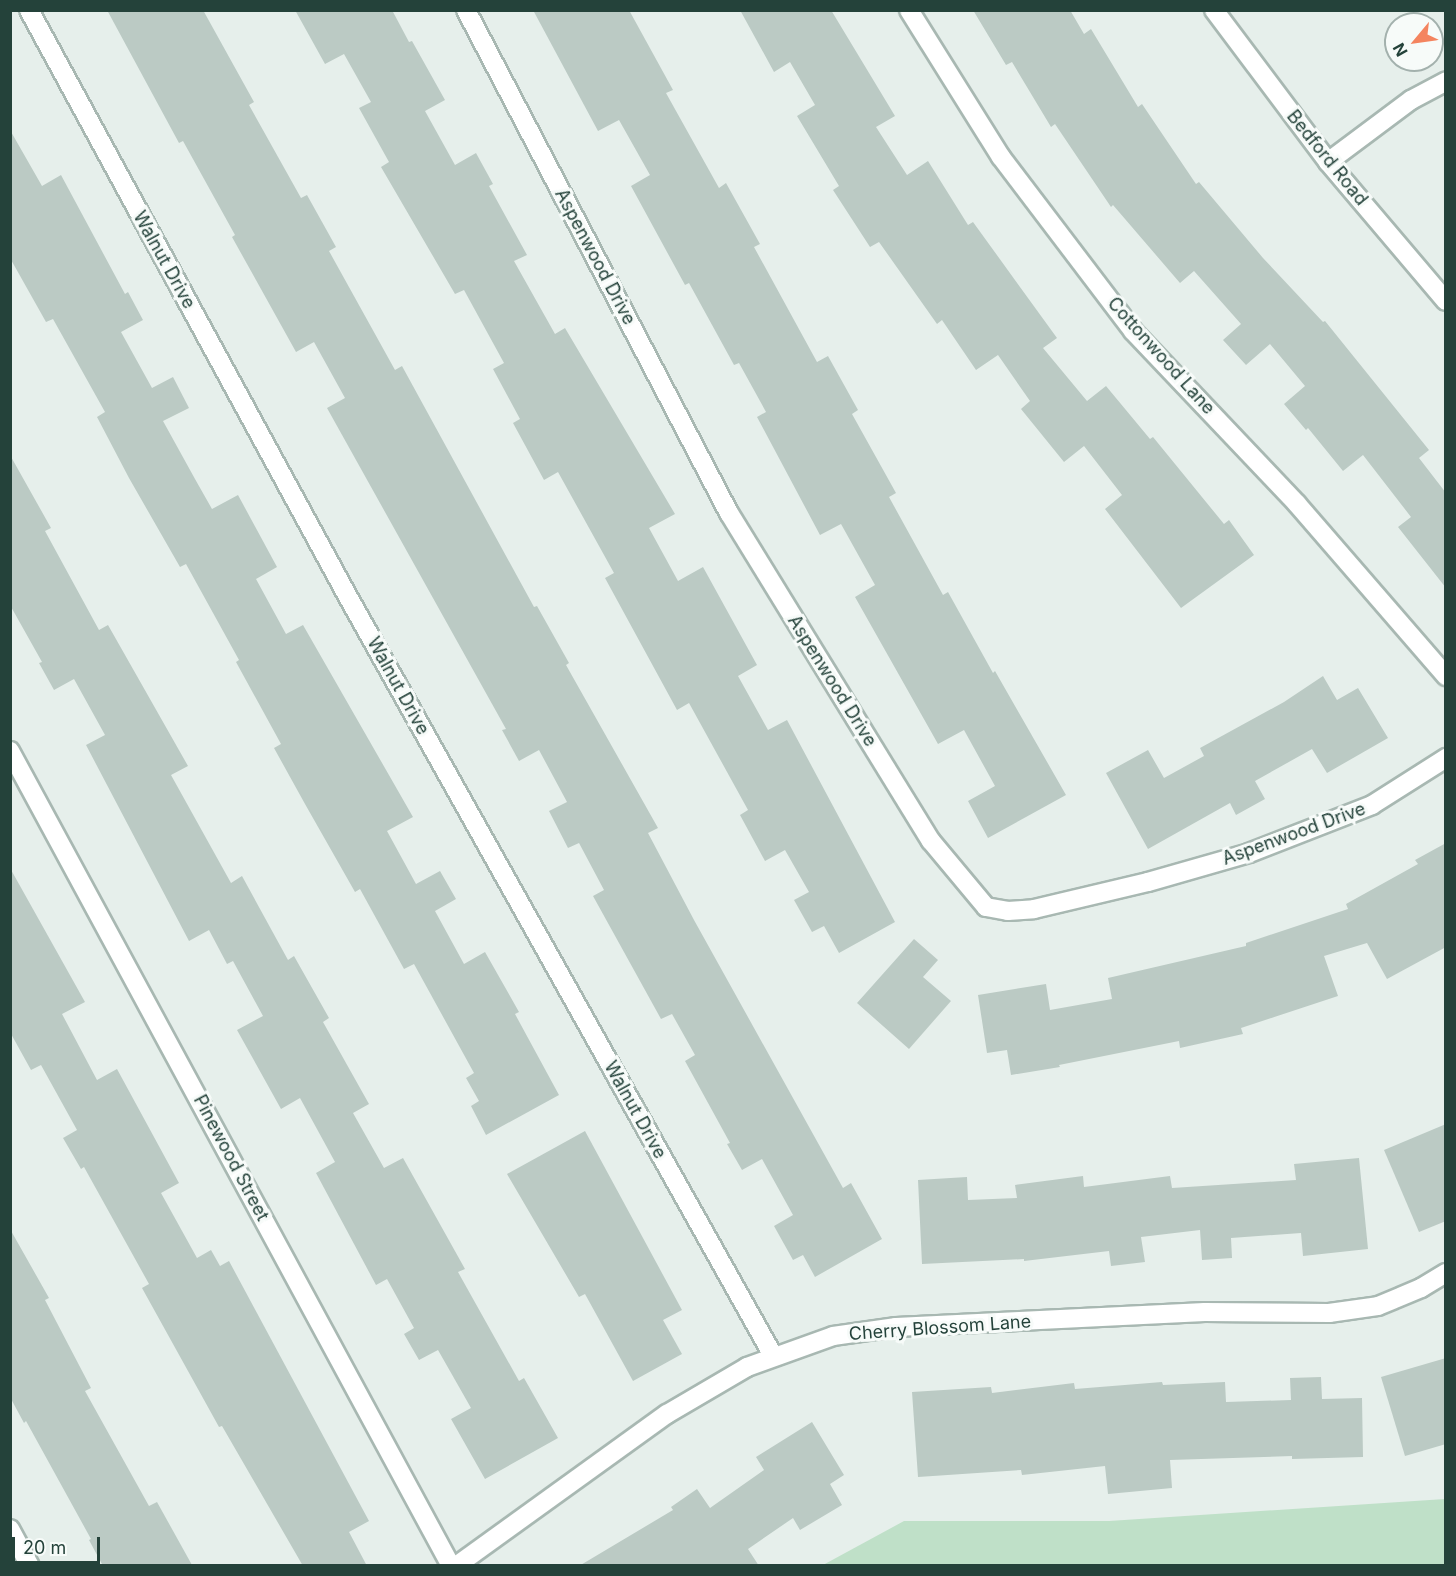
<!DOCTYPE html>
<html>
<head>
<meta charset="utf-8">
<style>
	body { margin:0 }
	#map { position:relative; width:1456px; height:1576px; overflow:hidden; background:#e6efeb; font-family:Inter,sans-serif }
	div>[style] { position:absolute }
	.green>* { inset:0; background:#bfe0c8 }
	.building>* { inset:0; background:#bbcac4 }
	.roads { filter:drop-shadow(2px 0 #a8b8b2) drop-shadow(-2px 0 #a8b8b2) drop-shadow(0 2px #a8b8b2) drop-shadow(0 -2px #a8b8b2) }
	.street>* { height:18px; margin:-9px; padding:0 9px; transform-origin:9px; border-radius:9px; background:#fff }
	.secondary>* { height:18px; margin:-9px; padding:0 9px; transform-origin:9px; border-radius:9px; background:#fff }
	span { translate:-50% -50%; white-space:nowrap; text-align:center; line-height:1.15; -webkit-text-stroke:6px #f7fbf9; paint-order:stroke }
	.street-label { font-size:18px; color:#24423a }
	.frame { position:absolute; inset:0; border:12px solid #24423a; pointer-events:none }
	.north { position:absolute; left:1384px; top:12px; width:60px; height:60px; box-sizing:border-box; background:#f7fbf9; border:2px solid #a3b1ad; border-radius:50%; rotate:241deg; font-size:16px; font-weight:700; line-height:24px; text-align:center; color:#24423a }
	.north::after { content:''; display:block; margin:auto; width:21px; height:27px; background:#f4845f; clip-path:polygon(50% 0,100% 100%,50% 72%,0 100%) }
	.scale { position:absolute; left:12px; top:1537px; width:88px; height:27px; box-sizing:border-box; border:3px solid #24423a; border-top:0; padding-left:8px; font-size:18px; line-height:21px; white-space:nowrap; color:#24423a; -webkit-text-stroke:4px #f7fbf9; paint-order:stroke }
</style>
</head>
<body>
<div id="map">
	<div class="green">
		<i style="clip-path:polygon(1445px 1499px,1445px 1565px,823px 1565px,904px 1521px,1109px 1521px)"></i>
	</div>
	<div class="building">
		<i style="clip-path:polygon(107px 10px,203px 10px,254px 102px,249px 105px,301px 198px,307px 195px,336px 247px,329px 251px,395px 370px,402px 366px,534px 607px,537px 606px,569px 663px,566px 665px,658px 828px,648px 833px,694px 920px,843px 1188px,851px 1183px,882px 1239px,815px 1277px,803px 1255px,793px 1260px,774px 1226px,793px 1215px,762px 1159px,742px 1170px,727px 1144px,730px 1143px,685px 1061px,695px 1055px,672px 1014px,661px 1019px,593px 896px,604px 890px,579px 843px,568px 848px,549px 811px,567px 802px,539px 750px,519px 761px,502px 730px,506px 729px,327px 408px,345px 398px,314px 342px,296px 352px,232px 237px,235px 235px,183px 141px,179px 143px)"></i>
		<i style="clip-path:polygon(295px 10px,392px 10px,409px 42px,412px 41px,445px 100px,425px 111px,455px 165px,476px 153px,493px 184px,489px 186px,527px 255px,514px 261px,555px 334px,565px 328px,675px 514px,649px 528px,678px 581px,703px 567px,757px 665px,738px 676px,768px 730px,787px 720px,895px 922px,839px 953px,824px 926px,812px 932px,794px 900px,809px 892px,785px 850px,765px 861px,740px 815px,748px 810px,689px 703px,677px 710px,605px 578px,614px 573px,558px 472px,544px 480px,513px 423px,520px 419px,493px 369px,504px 363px,464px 290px,455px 294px,381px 167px,389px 162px,359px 108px,371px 102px,344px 54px,325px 64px)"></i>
		<i style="clip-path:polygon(533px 10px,629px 10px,673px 90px,666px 93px,719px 188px,726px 183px,760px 244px,754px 247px,817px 362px,828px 356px,858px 410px,852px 414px,896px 493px,889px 497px,943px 595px,948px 592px,993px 673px,995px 671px,1066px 795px,988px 838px,968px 801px,995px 786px,964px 730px,938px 744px,855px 597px,875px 585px,841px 524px,820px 535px,757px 417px,766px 412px,739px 363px,734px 365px,689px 283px,685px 285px,631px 186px,650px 175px,619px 120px,598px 131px)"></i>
		<i style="clip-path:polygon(740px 10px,831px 10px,895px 116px,876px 127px,907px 175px,928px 161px,968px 225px,973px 222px,1057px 338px,1043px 348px,1087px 401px,1106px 386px,1150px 439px,1153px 437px,1224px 524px,1229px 520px,1254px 555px,1181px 608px,1105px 509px,1122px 495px,1084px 446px,1064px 462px,1021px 409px,1030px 401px,998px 355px,976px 370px,942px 320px,937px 324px,879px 242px,870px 247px,833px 190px,839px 186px,797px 116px,815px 105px,790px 62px,774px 72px)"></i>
		<i style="clip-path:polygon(973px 10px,1070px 10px,1084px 34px,1091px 29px,1138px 107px,1142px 104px,1196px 184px,1199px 182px,1263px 258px,1323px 322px,1325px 321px,1429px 450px,1419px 458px,1446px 493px,1446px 588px,1398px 527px,1411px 517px,1363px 455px,1343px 471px,1308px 428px,1306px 430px,1284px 404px,1305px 386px,1270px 344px,1246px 365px,1223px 340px,1241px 324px,1194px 271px,1180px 283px,1113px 205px,1111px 207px,1055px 124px,1051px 127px,1012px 62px,1006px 65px)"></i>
		<i style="clip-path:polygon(10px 130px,42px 186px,61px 175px,125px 294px,128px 292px,143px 320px,121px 332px,152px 388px,173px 377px,189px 408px,163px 421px,195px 479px,212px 509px,238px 495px,277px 567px,256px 579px,286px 634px,303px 625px,413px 817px,387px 831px,416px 884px,440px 871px,456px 899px,435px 911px,464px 964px,485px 952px,519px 1012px,515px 1014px,559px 1095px,486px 1135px,471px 1106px,479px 1101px,466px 1078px,474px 1073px,414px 964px,404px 969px,360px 889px,355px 892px,305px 804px,274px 748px,281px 744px,236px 662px,239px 660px,186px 564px,180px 567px,129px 478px,97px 417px,105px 412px,53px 319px,46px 322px,10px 258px)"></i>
		<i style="clip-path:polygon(10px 455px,51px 528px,45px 531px,99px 630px,108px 625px,188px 766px,171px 775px,231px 883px,242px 876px,288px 960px,294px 956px,329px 1018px,323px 1022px,369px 1104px,353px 1113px,384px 1168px,403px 1158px,465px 1269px,458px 1272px,519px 1381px,524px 1378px,558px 1438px,485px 1479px,451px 1419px,471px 1408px,438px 1350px,419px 1360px,404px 1334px,414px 1328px,387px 1279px,376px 1285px,316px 1173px,335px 1162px,300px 1098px,281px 1109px,237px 1030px,263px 1016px,233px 961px,227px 964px,209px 930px,189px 941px,86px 745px,105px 735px,74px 679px,54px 690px,39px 663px,42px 662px,10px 605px)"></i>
		<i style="clip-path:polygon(1323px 676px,1337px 700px,1358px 688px,1388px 738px,1327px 773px,1312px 749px,1255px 781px,1265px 799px,1236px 815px,1230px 803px,1148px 849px,1106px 773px,1148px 750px,1164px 778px,1204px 756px,1200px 748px,1284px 702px)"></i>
		<i style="clip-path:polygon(1446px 843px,1446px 947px,1387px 979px,1367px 943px,1324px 956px,1338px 996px,1241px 1028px,1243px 1034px,1180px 1048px,1179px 1041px,1059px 1065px,1060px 1067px,1011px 1075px,1007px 1050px,987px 1053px,978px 995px,1046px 984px,1050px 1010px,1112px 999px,1108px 978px,1246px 946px,1246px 943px,1348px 909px,1346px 904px,1418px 864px,1415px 860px)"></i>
		<i style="clip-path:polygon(10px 868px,85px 1002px,62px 1014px,97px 1080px,117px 1069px,179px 1183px,161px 1193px,197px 1258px,211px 1250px,220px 1266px,229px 1261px,369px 1521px,349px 1532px,367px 1566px,303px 1566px,222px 1426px,219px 1427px,142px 1288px,149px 1284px,84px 1167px,81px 1169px,63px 1138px,77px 1130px,41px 1065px,31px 1070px,10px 1032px)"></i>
		<i style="clip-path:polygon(914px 939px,938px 960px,923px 977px,951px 1001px,909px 1049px,857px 1003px)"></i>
		<i style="clip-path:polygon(1446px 1124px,1446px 1221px,1419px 1232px,1384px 1150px)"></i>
		<i style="clip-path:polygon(585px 1131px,682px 1310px,663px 1320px,682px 1354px,633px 1381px,585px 1294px,579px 1297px,507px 1174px)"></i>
		<i style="clip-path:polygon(1359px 1158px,1368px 1249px,1303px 1256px,1301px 1233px,1231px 1238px,1232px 1258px,1202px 1260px,1200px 1230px,1141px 1237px,1145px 1262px,1111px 1266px,1109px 1251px,1024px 1261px,1024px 1259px,922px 1264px,918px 1180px,967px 1177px,968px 1200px,1017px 1198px,1015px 1185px,1083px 1176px,1084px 1187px,1170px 1176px,1172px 1188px,1296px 1180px,1294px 1164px)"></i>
		<i style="clip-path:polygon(10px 1229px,49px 1298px,45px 1300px,91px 1388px,85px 1391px,149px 1506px,157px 1502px,192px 1565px,103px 1566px,89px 1540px,91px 1539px,26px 1421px,24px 1423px,10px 1397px)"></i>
		<i style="clip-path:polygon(1446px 1358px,1446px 1444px,1405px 1456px,1381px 1377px)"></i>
		<i style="clip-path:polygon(1321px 1377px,1322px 1399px,1362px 1398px,1363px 1457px,1292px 1459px,1292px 1456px,1170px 1460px,1172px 1488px,1108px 1494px,1105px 1466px,1022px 1475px,1021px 1470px,918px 1477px,912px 1392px,991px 1387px,992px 1393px,1074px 1383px,1075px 1389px,1162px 1382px,1163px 1385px,1225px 1382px,1226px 1402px,1291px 1400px,1290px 1378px)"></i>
		<i style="clip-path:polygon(812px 1422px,844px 1475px,830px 1484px,842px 1505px,800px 1530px,793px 1518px,748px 1549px,759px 1566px,579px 1566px,673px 1510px,671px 1507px,697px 1489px,710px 1508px,764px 1470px,756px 1457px)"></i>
	</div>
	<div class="roads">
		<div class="street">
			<i style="left:29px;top:10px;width:666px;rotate:61.47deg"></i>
			<i style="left:347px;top:595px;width:873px;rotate:60.74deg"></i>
			<i style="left:466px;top:10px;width:568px;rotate:62.4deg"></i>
			<i style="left:729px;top:513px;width:385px;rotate:58.4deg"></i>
			<i style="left:931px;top:841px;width:86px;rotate:50.2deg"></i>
			<i style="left:986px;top:907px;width:22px;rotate:10deg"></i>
			<i style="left:1008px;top:911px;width:26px;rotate:-4deg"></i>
			<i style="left:1034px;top:909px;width:117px;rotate:-13.3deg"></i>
			<i style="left:1148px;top:882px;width:105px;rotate:-16deg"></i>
			<i style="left:1249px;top:853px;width:132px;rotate:-21.3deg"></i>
			<i style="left:1372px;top:805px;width:88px;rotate:-32.4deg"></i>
			<i style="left:909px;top:10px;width:173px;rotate:58deg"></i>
			<i style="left:1001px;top:157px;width:218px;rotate:52.8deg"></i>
			<i style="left:1133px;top:331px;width:238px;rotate:46.5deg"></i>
			<i style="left:1297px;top:504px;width:228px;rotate:49.1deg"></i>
			<i style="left:10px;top:751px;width:927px;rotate:61.58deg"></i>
			<i style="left:10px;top:1529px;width:42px;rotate:61.6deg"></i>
			<i style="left:456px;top:1566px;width:260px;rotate:-35.8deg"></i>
			<i style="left:667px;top:1414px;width:93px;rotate:-30.4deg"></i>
			<i style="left:747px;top:1367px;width:91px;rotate:-19.8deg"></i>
			<i style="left:833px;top:1336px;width:64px;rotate:-8.1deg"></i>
			<i style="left:896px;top:1327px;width:309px;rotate:-2.8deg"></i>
			<i style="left:1205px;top:1312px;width:124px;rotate:0.5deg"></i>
			<i style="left:1329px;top:1313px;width:49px;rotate:-8.1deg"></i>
			<i style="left:1378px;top:1306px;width:47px;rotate:-22.7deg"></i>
			<i style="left:1421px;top:1288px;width:29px;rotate:-31deg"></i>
		</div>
		<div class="secondary">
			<i style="left:1214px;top:10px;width:190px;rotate:53.1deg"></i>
			<i style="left:1328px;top:162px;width:182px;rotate:49.7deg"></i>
			<i style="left:1328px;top:162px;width:104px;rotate:-36.8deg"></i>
			<i style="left:1411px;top:100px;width:40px;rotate:-28deg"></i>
		</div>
	</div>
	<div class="street-label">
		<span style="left:1327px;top:158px;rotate:51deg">Bedford Road</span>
		<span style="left:595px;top:257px;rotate:62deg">Aspenwood Drive</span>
		<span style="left:164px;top:260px;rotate:61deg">Walnut Drive</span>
		<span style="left:1161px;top:356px;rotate:48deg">Cottonwood Lane</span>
		<span style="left:832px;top:681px;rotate:58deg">Aspenwood Drive</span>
		<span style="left:398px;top:686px;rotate:61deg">Walnut Drive</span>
		<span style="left:1294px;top:834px;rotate:-20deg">Aspenwood Drive</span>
		<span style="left:635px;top:1110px;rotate:61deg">Walnut Drive</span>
		<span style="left:231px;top:1158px;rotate:62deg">Pinewood Street</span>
		<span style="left:940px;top:1328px;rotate:-4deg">Cherry Blossom Lane</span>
	</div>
	<div class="frame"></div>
	<div class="north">N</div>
	<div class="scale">20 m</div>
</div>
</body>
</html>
